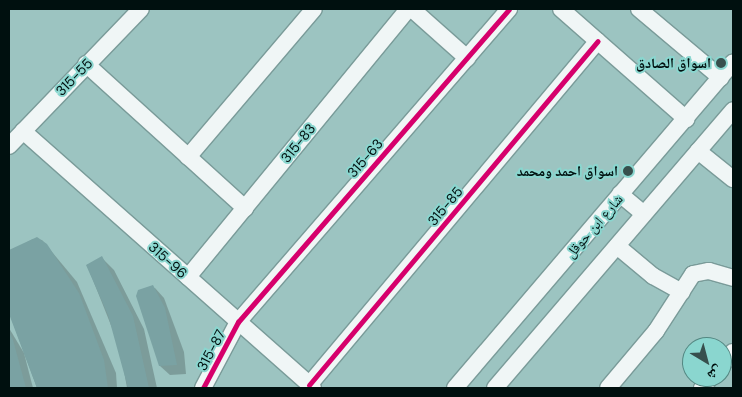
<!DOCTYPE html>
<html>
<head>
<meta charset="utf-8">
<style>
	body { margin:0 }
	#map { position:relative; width:742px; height:397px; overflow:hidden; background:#9cc4c1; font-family:"DM Sans","Noto Naskh Arabic",sans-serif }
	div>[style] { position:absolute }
	.shadow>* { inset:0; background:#0003 }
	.building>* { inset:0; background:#7aa2a3 }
	.roads { filter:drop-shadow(1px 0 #7a9b99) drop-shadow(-1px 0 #7a9b99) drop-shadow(0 1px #7a9b99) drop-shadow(0 -1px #7a9b99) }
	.minor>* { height:16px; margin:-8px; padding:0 8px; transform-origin:8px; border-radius:8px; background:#f0f6f6 }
	.cycleway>* { height:5px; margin:-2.5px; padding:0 2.5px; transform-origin:2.5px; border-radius:2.5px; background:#d6006c }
	.dots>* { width:14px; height:14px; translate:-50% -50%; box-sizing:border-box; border:2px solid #8ad6cf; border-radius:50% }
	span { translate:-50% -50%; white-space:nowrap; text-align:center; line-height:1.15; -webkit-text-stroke:4px #8ad6cf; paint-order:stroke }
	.poi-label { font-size:14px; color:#00100f; font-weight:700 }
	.right { translate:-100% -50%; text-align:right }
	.street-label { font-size:14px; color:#00100f }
	.frame { position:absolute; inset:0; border:10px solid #00100f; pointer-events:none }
	.north { position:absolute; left:682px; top:337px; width:50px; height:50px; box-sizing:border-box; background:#8ad6cf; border:1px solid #538782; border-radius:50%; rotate:143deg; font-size:14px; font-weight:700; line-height:20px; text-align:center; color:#00100f }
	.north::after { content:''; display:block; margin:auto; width:18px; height:22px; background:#374f4d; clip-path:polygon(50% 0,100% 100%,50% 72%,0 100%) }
</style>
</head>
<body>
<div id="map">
	<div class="shadow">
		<i style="clip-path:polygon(33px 239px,42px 240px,77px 282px,116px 373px,117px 388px,37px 388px,9px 312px,9px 252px)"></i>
		<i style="clip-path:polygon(102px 258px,114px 270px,144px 329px,157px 388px,127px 388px,120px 348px,87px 265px)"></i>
		<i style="clip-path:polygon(155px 288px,164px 298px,184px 352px,186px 374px,170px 375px,160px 366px,139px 291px)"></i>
		<i style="clip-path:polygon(9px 328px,24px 353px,33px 388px,9px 388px)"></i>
	</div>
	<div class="building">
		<i style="clip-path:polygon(37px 237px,47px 244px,79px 293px,104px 360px,108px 388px,37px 388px,9px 314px,9px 250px)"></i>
		<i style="clip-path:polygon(102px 256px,133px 316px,149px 388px,128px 388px,108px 315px,86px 265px)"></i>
		<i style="clip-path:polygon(153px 285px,165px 308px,177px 365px,159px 366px,136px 296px,138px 290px)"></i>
		<i style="clip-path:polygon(9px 332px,13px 340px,26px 388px,9px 388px)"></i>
	</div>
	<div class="roads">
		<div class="minor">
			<i style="left:412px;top:9px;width:74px;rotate:41.7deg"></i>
			<i style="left:561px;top:9px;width:167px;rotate:41.3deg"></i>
			<i style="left:639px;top:9px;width:107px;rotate:40.1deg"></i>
			<i style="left:86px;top:64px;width:215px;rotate:42.2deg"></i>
			<i style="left:23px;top:131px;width:387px;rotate:41.5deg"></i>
			<i style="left:9px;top:146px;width:190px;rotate:-46.1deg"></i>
			<i style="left:698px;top:151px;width:45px;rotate:38.7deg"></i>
			<i style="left:188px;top:157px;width:194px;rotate:-49.6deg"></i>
			<i style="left:620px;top:194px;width:31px;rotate:40deg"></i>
			<i style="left:617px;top:246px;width:47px;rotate:39.8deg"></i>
			<i style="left:653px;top:276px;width:33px;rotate:29deg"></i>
			<i style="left:188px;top:277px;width:347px;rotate:-50.6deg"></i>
			<i style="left:722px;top:365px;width:17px;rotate:-50deg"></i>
			<i style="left:309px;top:385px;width:449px;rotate:-50deg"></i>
			<i style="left:203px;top:388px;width:75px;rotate:-62.1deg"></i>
			<i style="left:238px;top:322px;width:414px;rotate:-49.1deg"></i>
			<i style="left:455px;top:388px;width:428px;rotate:-49.5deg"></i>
			<i style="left:495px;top:388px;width:366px;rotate:-49.4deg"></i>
			<i style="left:608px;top:388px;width:75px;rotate:-49.9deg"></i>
			<i style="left:656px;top:331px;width:68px;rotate:-57deg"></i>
			<i style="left:693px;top:274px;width:16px;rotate:-11deg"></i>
			<i style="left:709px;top:271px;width:25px;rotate:16deg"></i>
			<i style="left:702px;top:388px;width:14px;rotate:-51deg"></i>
		</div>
	</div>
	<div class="cycleway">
		<i style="left:309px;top:385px;width:449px;rotate:-50deg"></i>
		<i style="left:203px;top:388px;width:75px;rotate:-62.1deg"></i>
		<i style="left:238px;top:322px;width:414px;rotate:-49.1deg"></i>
	</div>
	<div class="dots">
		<i style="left:721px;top:63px;background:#374f4d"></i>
		<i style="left:628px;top:171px;background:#374f4d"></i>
	</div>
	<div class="poi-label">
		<span class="right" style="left:711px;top:63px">اسواق الصادق</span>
		<span class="right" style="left:618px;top:171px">اسواق احمد ومحمد</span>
	</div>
	<div class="street-label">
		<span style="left:74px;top:77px;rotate:-46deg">315-55</span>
		<span style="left:298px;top:143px;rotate:-51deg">315-83</span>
		<span style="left:365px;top:158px;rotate:-49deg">315-63</span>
		<span style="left:445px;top:206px;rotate:-50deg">315-85</span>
		<span style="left:594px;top:226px;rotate:-49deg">شارع ابن حوقل</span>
		<span style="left:168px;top:260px;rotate:42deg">315-96</span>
		<span style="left:211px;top:350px;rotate:-62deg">315-87</span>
	</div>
	<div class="frame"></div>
	<div class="north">ش</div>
</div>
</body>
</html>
